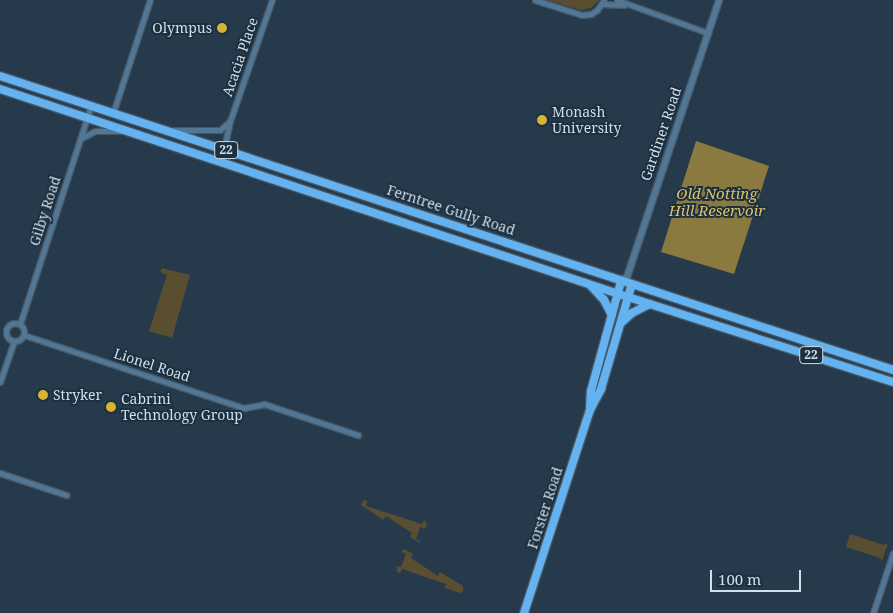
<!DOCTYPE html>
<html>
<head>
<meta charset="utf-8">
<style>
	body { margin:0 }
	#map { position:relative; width:893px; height:613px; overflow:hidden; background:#263a4b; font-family:"Noto Serif",serif }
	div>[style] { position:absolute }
	.green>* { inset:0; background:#594f30 }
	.water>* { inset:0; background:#8b7a3f }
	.roads { filter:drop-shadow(1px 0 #455867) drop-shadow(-1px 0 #455867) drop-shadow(0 1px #455867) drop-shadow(0 -1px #455867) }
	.minor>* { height:5px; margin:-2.5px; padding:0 2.5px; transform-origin:2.5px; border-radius:2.5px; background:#527695 }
	.minor>.ring { margin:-2.5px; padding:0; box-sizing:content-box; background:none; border:5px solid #527695; border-radius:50% }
	.tertiary>* { height:6px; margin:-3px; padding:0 3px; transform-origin:3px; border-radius:3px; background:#527695 }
	.primary>* { height:8px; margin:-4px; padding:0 4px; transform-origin:4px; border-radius:4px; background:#65b2f1 }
	.dots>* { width:14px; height:14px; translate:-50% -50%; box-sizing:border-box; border:2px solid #1c3040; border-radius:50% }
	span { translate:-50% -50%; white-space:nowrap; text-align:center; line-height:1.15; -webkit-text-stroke:4px #1c3040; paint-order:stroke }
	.shield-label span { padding:1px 4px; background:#1c3040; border:1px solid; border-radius:4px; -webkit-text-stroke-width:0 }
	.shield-label { font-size:12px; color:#d2dee9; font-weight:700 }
	.poi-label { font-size:14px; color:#d2dee9 }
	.right { translate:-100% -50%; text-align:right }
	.left { translate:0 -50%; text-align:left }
	.street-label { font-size:14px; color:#d2dee9 }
	.water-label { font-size:15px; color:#dbc26c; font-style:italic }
	.scale { position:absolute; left:710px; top:570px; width:91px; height:22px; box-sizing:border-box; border:2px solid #d2dee9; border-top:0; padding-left:6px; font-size:15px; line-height:18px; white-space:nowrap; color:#d2dee9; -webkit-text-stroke:4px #1c3040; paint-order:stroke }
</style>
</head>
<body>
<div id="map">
	<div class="green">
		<i style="clip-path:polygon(547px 0,599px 0,591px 8px,581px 10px)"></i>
		<i style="clip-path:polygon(162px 268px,190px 275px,172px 338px,149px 331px,167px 275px,160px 272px)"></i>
		<i style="clip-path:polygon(364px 500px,367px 501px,366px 506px,422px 524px,424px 520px,427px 524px,425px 529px,420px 527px,416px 539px,420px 541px,420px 543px,410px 537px,412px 533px,386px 516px,383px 520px,361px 505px)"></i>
		<i style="clip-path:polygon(850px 534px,884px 545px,888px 543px,882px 561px,880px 558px,846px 547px)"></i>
		<i style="clip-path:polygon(404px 549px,413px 554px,411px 558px,438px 576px,440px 572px,463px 586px,463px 591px,460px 593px,445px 588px,446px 584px,402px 569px,400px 573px,397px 572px,397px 566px,401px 567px,406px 554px,401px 552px)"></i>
	</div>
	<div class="water">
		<i style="clip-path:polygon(696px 141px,769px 166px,734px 274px,661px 252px)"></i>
	</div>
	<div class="roads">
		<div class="minor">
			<i style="left:535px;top:0;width:49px;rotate:17.7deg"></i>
			<i style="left:582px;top:15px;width:9px;rotate:-6deg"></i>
			<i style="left:591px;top:14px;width:7px;rotate:-34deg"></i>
			<i style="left:597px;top:10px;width:12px;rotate:-55deg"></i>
			<i style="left:617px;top:0;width:97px;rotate:19.9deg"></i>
			<i style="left:603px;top:4px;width:21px;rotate:3deg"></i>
			<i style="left:113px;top:113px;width:119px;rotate:-71.9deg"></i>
			<i style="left:169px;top:130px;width:51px"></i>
			<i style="left:220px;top:130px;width:13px;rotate:-42deg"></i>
			<i style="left:80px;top:139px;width:17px;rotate:-28deg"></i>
			<i style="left:95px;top:131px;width:25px"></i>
			<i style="left:224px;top:149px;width:29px;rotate:-78deg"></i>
			<i style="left:230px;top:121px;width:128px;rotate:-70.9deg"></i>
			<i class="ring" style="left:6px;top:323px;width:13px;height:13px"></i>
			<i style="left:20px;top:324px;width:229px;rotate:-72deg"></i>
			<i style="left:24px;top:335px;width:232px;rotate:18.4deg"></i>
			<i style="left:244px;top:408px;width:20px;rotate:-11deg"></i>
			<i style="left:264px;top:404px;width:99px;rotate:18.3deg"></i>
			<i style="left:0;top:382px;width:43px;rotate:-71.1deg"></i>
			<i style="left:0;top:473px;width:70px;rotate:18.4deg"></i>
			<i style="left:873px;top:613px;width:63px;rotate:-71.6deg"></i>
		</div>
		<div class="tertiary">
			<i style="left:621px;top:281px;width:7px;rotate:-34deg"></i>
			<i style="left:627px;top:277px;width:292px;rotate:-71.6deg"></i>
		</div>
		<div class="primary">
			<i style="left:0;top:76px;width:940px;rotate:18.22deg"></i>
			<i style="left:0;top:89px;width:662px;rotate:18.33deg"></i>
			<i style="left:628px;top:297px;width:278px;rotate:17.8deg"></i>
			<i style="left:591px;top:286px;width:19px;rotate:47deg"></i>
			<i style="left:604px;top:300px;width:17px;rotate:62deg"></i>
			<i style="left:622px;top:322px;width:13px;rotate:-42deg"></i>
			<i style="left:632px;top:313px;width:20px;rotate:-27deg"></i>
			<i style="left:590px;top:408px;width:17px;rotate:-87deg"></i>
			<i style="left:591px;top:391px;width:114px;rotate:-74.7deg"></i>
			<i style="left:524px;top:613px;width:213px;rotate:-72deg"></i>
			<i style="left:590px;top:410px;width:24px;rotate:-62deg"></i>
			<i style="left:601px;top:389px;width:109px;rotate:-73.6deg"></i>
		</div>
	</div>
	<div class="dots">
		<i style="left:222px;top:28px;background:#d6b534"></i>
		<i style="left:542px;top:120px;background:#d6b534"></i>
		<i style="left:43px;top:395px;background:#d6b534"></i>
		<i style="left:111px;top:407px;background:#d6b534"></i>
	</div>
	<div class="shield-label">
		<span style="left:226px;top:150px">22</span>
		<span style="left:811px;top:355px">22</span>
	</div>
	<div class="poi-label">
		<span class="right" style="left:212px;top:28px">Olympus</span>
		<span class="left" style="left:552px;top:120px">Monash<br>University</span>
		<span class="left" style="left:53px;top:395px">Stryker</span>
		<span class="left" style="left:121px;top:407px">Cabrini<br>Technology Group</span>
	</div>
	<div class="street-label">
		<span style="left:240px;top:57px;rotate:-71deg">Acacia Place</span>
		<span style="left:661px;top:134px;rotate:-71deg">Gardiner Road</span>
		<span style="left:451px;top:210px;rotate:18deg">Ferntree Gully Road</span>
		<span style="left:45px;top:211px;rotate:-72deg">Gilby Road</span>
		<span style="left:152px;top:365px;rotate:18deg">Lionel Road</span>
		<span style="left:545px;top:508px;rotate:-72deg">Forster Road</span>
	</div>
	<div class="water-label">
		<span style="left:717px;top:202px">Old Notting<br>Hill Reservoir</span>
	</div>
	<div class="scale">100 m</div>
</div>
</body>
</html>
